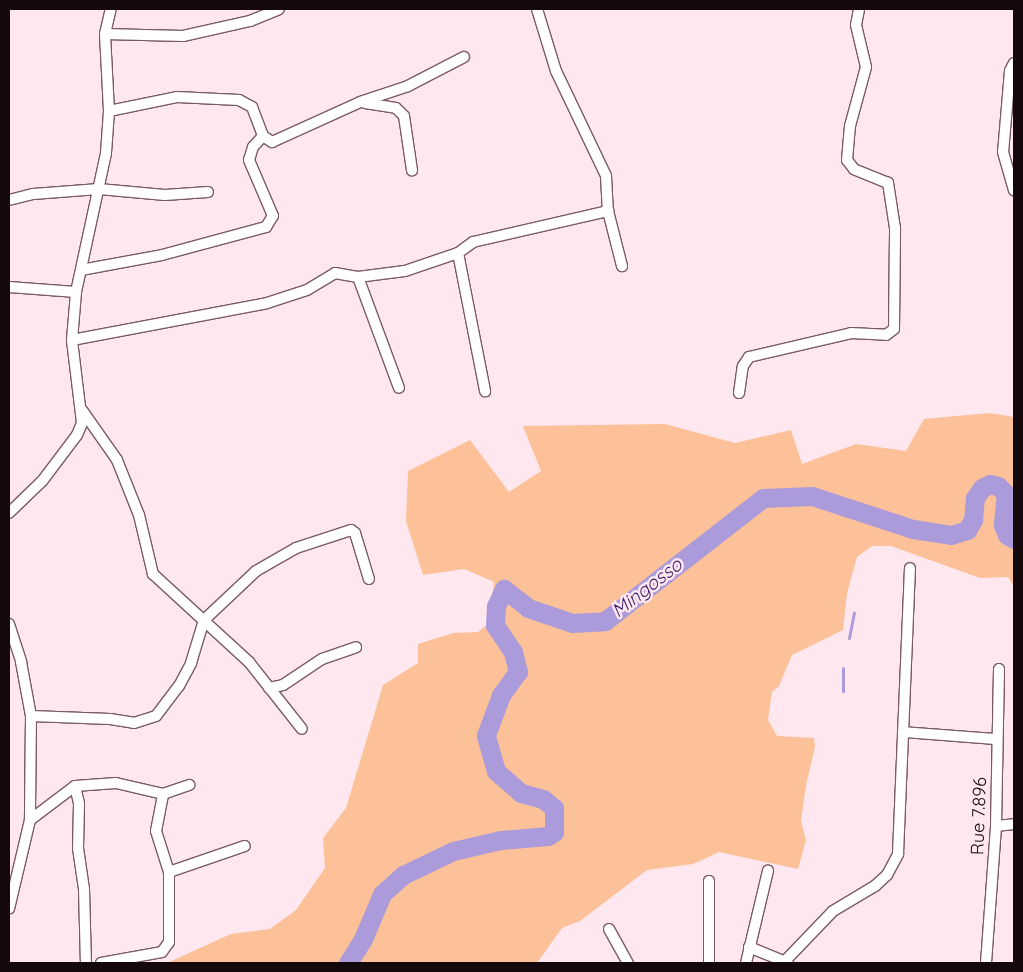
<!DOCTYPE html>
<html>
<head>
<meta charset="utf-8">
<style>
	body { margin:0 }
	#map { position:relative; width:1023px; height:972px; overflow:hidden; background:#ffe7ef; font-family:Quicksand,sans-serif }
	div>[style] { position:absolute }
	.green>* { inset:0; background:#fcc198 }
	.stream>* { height:3px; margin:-1.5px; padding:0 1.5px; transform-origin:1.5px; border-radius:1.5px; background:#ab9bda }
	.river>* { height:19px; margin:-9.5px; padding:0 9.5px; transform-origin:9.5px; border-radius:9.5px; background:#ab9bda }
	.roads { filter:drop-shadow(1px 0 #7b5a65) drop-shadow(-1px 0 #7b5a65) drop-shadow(0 1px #7b5a65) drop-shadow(0 -1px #7b5a65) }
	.minor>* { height:10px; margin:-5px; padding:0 5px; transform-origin:5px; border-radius:5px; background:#fff }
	span { translate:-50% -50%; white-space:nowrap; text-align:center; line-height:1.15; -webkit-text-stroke:5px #ffe7ef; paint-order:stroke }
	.street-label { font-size:18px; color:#14080d }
	.water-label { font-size:19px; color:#391f68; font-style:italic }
	.frame { position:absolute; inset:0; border:10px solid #14080d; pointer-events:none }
</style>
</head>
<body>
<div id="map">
	<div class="green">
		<i style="clip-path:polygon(990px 413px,1014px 417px,1014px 586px,1008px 577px,980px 578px,891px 546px,872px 546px,857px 557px,847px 593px,843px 630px,792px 655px,779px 686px,772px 692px,768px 720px,777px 736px,814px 738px,815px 747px,806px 785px,801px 821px,806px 840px,798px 869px,719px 852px,693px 864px,647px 870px,580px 921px,562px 928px,537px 963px,167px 963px,231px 934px,270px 929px,296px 910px,325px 868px,323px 838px,346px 808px,383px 685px,418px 663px,418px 644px,453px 633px,478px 632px,489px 623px,494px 582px,464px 569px,423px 575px,406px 521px,408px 471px,470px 440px,509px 492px,541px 471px,523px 426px,665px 424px,735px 443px,791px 430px,802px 464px,856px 444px,906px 451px,924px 419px)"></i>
	</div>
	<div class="stream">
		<i style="left:849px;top:638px;width:26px;rotate:-79deg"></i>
		<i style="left:843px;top:691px;width:23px;rotate:-90deg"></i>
	</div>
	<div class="river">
		<i style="left:348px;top:963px;width:28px;rotate:-58deg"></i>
		<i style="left:363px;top:939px;width:49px;rotate:-67.1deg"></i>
		<i style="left:382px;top:894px;width:28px;rotate:-42deg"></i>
		<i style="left:403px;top:875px;width:55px;rotate:-25.6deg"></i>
		<i style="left:453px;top:851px;width:49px;rotate:-12.9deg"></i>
		<i style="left:501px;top:840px;width:47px;rotate:-4.9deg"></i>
		<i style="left:548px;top:836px;width:7px;rotate:-34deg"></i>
		<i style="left:554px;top:832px;width:24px;rotate:-90deg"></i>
		<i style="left:554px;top:808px;width:14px;rotate:-141deg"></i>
		<i style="left:543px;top:799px;width:23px;rotate:-165deg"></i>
		<i style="left:521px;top:793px;width:33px;rotate:-139deg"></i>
		<i style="left:496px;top:771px;width:37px;rotate:-106deg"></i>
		<i style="left:486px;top:735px;width:43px;rotate:-69.4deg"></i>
		<i style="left:501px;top:695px;width:29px;rotate:-54deg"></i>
		<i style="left:518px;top:672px;width:21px;rotate:-104deg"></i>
		<i style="left:513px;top:652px;width:32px;rotate:-124deg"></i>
		<i style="left:495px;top:625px;width:19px;rotate:-87deg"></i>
		<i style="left:496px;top:606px;width:19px;rotate:-65deg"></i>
		<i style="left:504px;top:589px;width:31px;rotate:38deg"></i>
		<i style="left:528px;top:608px;width:46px;rotate:18.8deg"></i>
		<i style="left:572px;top:623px;width:33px;rotate:-3deg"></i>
		<i style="left:605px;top:621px;width:200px;rotate:-37.9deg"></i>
		<i style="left:763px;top:498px;width:49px;rotate:-2.3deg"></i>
		<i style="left:812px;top:496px;width:106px;rotate:18.1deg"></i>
		<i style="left:913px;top:529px;width:38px;rotate:9deg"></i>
		<i style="left:951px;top:535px;width:17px;rotate:-17deg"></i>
		<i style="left:967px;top:530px;width:12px;rotate:-59deg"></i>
		<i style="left:973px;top:520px;width:22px;rotate:-85deg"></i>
		<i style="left:975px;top:498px;width:12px;rotate:-55deg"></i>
		<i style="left:982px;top:488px;width:9px;rotate:-27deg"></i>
		<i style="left:990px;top:484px;width:8px;rotate:14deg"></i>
		<i style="left:998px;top:486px;width:11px;rotate:45deg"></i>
		<i style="left:1006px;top:494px;width:31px;rotate:96deg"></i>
		<i style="left:1003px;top:525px;width:11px;rotate:68deg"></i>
		<i style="left:1007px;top:535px;width:8px;rotate:30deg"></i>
	</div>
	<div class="roads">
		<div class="minor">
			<i style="left:537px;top:9px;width:65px;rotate:73deg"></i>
			<i style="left:556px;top:71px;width:116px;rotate:64.5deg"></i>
			<i style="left:606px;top:176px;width:35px;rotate:87deg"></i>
			<i style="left:608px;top:211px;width:57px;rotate:75.7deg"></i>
			<i style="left:105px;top:34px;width:78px;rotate:1.5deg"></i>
			<i style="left:183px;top:36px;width:69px;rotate:-12.6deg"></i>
			<i style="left:250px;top:21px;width:31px;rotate:-22deg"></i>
			<i style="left:1014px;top:63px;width:9px;rotate:117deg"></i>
			<i style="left:1010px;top:71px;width:81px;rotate:94.9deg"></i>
			<i style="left:1003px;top:152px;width:40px;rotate:74deg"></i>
			<i style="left:365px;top:103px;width:31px;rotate:9deg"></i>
			<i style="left:396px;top:108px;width:11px;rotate:45deg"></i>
			<i style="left:404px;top:116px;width:55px;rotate:81.6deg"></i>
			<i style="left:109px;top:111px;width:69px;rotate:-11.6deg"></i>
			<i style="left:177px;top:97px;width:62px;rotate:2.8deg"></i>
			<i style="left:239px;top:100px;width:15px;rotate:28deg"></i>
			<i style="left:252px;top:107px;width:31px;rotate:69deg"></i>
			<i style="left:263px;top:136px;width:11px;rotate:34deg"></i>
			<i style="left:272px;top:142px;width:97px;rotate:-24.4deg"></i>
			<i style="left:360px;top:102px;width:51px;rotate:-18.4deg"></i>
			<i style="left:408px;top:86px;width:63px;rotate:-27.4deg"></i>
			<i style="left:9px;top:200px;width:25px;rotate:-14deg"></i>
			<i style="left:33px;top:194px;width:66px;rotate:-4.3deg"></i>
			<i style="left:99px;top:189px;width:66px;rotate:5.2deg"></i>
			<i style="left:165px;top:195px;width:43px;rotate:-4deg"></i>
			<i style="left:458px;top:253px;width:141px;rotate:78.9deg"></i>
			<i style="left:81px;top:270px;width:82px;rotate:-10.5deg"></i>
			<i style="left:162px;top:255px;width:108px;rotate:-15.1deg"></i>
			<i style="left:266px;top:227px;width:13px;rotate:-58deg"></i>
			<i style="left:273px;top:216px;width:61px;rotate:-113.2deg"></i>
			<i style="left:249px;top:160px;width:14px;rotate:-73deg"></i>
			<i style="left:253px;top:147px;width:15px;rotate:-48deg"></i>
			<i style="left:358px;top:277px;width:118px;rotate:69.7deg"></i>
			<i style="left:9px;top:287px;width:67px;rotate:4.3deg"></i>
			<i style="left:72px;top:340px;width:198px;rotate:-10.7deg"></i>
			<i style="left:267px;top:303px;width:42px;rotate:-18deg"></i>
			<i style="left:307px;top:290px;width:33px;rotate:-31deg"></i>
			<i style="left:335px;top:273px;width:23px;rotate:10deg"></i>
			<i style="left:358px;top:277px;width:47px;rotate:-7.3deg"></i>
			<i style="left:405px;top:271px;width:56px;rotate:-18.8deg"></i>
			<i style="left:458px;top:253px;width:19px;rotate:-36deg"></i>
			<i style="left:473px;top:242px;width:139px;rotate:-12.9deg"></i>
			<i style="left:739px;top:393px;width:27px;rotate:-82deg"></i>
			<i style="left:743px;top:366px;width:11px;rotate:-56deg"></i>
			<i style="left:749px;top:357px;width:105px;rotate:-13.2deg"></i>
			<i style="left:851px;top:333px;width:35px;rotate:3deg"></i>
			<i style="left:886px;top:335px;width:10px;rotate:-37deg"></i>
			<i style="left:894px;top:329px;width:101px;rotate:-89.4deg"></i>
			<i style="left:895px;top:228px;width:46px;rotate:-98.8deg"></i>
			<i style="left:888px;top:183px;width:37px;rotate:-158deg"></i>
			<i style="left:854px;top:169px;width:11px;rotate:-128deg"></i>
			<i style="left:847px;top:160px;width:34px;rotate:-85deg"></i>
			<i style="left:850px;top:126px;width:61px;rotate:-74.8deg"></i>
			<i style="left:866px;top:67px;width:43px;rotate:-103.4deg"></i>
			<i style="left:856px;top:25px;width:16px;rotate:-79deg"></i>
			<i style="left:82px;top:410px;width:61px;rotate:55deg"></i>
			<i style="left:117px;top:460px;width:59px;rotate:68.2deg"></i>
			<i style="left:139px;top:515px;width:61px;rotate:76.7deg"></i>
			<i style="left:153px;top:574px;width:130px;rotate:42.5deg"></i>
			<i style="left:249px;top:662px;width:85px;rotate:51.7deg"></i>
			<i style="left:9px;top:513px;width:47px;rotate:-44.1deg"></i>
			<i style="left:43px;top:480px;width:56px;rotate:-52.9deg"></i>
			<i style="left:77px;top:435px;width:13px;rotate:-67deg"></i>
			<i style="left:82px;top:423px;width:84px;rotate:-96.9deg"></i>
			<i style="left:72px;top:340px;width:48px;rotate:-85.2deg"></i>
			<i style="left:76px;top:292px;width:142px;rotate:-77.8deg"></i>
			<i style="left:106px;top:153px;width:42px;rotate:-85.9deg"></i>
			<i style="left:109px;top:111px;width:77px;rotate:-93deg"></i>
			<i style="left:105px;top:34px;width:26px;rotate:-77deg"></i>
			<i style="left:9px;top:624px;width:40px;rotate:72deg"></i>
			<i style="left:21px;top:662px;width:55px;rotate:79.5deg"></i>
			<i style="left:31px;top:716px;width:104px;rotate:90.6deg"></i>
			<i style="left:30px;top:820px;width:91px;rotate:103.3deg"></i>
			<i style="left:269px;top:688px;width:14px;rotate:-12deg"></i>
			<i style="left:283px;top:685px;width:47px;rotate:-33.7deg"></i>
			<i style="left:322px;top:659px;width:36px;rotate:-19deg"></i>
			<i style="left:31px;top:716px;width:79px;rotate:2.2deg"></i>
			<i style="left:110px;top:719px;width:24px;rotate:9deg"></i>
			<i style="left:134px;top:723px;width:23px;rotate:-18deg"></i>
			<i style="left:156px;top:716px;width:38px;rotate:-53deg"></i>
			<i style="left:179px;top:686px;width:26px;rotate:-62deg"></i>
			<i style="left:191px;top:663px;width:45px;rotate:-73.2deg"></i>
			<i style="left:204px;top:620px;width:71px;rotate:-43.3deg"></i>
			<i style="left:256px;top:571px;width:46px;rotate:-29.9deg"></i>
			<i style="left:296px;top:548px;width:58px;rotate:-18.1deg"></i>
			<i style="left:351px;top:530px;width:5px;rotate:37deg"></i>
			<i style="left:355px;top:533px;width:48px;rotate:73.1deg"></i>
			<i style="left:903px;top:732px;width:94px;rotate:4.3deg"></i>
			<i style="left:75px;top:786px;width:18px;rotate:77deg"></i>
			<i style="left:79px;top:804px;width:44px;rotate:91.3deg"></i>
			<i style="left:78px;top:848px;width:41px;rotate:81.7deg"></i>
			<i style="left:84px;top:889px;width:74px;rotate:88.5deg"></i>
			<i style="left:30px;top:820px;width:56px;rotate:-37.1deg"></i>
			<i style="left:75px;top:786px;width:41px;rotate:-4.2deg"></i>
			<i style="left:116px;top:783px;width:48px;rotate:13.2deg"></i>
			<i style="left:163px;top:794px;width:28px;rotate:-19deg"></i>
			<i style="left:996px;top:826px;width:18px;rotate:-6deg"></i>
			<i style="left:169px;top:872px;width:80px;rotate:-18.9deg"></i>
			<i style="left:609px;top:929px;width:39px;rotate:61deg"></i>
			<i style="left:749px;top:947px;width:42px;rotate:22.3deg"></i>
			<i style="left:785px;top:961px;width:69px;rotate:-46.2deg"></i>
			<i style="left:833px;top:911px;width:49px;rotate:-30.8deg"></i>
			<i style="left:875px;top:886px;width:16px;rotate:-43deg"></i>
			<i style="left:887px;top:875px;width:24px;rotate:-62deg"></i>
			<i style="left:898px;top:854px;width:286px;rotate:-87.6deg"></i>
			<i style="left:101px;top:963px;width:62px;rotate:-10.2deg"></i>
			<i style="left:162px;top:952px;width:12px;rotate:-55deg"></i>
			<i style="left:169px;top:942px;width:70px;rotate:-90deg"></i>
			<i style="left:169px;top:872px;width:43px;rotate:-107.6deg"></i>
			<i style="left:156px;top:831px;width:38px;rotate:-79deg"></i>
			<i style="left:709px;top:963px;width:82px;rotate:-90deg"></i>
			<i style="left:746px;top:963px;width:95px;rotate:-76.6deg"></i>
			<i style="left:986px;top:963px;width:137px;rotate:-85.8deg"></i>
			<i style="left:996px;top:826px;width:157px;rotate:-88.9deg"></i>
		</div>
	</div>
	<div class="street-label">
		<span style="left:979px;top:816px;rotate:-88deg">Rue 7.896</span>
	</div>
	<div class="water-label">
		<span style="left:647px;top:588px;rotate:-38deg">Mingosso</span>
	</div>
	<div class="frame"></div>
</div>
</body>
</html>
